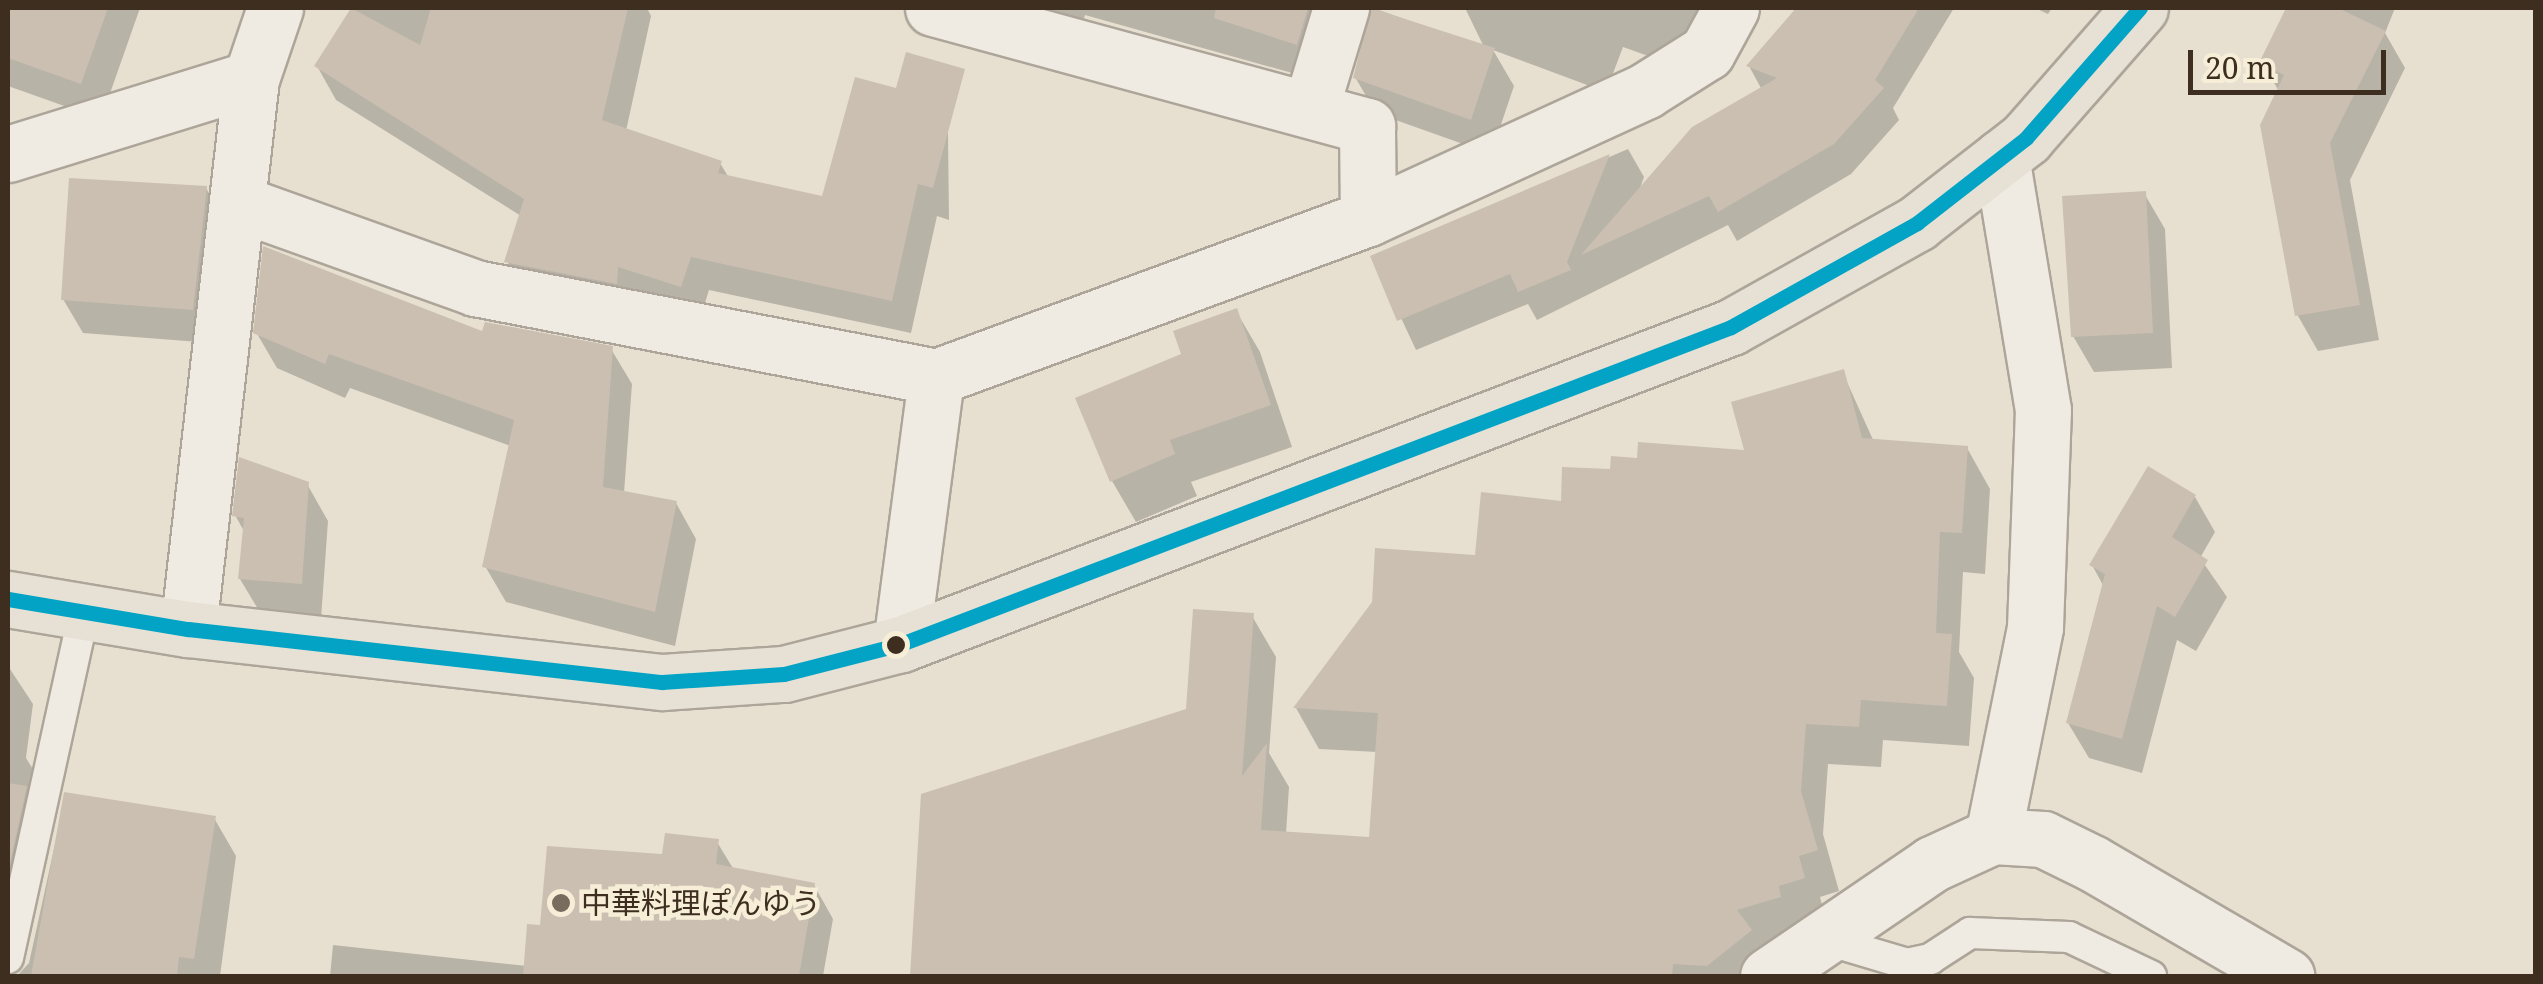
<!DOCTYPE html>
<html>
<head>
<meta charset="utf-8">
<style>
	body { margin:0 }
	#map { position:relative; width:2543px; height:984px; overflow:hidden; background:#e7e0d1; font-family:"Noto Serif","Noto Sans JP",serif }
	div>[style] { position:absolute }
	.shadow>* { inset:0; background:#0003 }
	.building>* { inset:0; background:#cbbfb2 }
	.roads { filter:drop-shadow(2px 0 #ada599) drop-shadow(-2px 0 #ada599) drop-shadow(0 2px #ada599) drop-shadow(0 -2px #ada599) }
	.lane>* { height:30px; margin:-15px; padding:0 15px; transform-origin:15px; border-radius:15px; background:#efebe3 }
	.street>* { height:55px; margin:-27.5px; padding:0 27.5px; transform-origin:27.5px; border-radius:27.5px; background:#efebe3 }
	.primary>* { height:55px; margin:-27.5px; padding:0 27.5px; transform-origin:27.5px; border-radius:27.5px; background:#e6e1d4 }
	.bus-1>* { height:15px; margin:-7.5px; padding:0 7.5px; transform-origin:7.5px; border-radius:7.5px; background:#03a3c5 }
	.dots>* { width:28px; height:28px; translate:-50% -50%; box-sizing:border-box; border:5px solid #f7eed8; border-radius:50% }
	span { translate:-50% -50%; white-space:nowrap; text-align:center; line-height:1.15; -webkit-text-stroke:9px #f7eed8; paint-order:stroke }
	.poi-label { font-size:30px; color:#3d2e20 }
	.left { translate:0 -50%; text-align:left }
	.frame { position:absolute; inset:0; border:10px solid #3d2e20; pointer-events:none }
	.scale { position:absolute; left:2188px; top:50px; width:198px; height:45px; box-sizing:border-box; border:5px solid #3d2e20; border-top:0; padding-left:12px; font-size:30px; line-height:35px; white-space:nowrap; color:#3d2e20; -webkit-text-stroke:8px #f7eed8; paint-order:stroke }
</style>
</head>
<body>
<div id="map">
	<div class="shadow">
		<i style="clip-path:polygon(8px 8px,140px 8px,101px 119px,8px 86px)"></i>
		<i style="clip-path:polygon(354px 8px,647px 8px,651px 16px,626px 131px,720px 163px,729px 178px,824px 199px,929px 100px,948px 133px,949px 220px,937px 216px,911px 333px,709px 290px,700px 319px,526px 295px,507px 261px,521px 216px,336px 100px,317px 66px)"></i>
		<i style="clip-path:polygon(1002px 8px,1331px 8px,1317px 80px,1085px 15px,1078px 39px)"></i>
		<i style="clip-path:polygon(1373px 8px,1484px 47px,1465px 8px,1717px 8px,1690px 71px,1623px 47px,1606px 92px,1493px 50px,1514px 86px,1491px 154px,1376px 113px,1355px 77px)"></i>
		<i style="clip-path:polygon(1800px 8px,1954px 8px,1893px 108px,1899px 120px,1851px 174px,1737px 241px,1728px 225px,1537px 320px,1528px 304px,1416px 350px,1373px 258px,1628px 149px,1644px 177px,1639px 191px,1762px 90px,1749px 66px)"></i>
		<i style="clip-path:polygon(2035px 8px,2052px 8px,2048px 14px)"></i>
		<i style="clip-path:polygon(2289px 8px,2395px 8px,2385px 33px,2405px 68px,2350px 180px,2379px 340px,2318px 351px,2298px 316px,2262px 126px,2279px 91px,2262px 63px)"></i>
		<i style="clip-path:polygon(206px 188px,226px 223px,212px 343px,83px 333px,63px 299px)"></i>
		<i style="clip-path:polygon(2144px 193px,2165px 229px,2172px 368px,2094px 372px,2073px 336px)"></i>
		<i style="clip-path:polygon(1236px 311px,1260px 352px,1292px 447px,1191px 482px,1197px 496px,1136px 522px,1112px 481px,1184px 355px)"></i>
		<i style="clip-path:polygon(256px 332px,483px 335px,611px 349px,632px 384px,624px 493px,676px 503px,696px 539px,675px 646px,506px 602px,485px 566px,511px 446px,350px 388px,345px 398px,277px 368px)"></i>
		<i style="clip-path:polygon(1842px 371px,1874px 442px,1967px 448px,1990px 489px,1985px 574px,1963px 572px,1959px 652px,1974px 678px,1969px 746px,1883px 740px,1881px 767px,1828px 764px,1823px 834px,1839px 891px,1820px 897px,1826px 920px,1768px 976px,913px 976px,923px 796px,1188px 711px,1252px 616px,1276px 657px,1269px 753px,1289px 787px,1286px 834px,1372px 840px,1378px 752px,1319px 749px,1296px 708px,1477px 558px,1613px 472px,1640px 460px,1748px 452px)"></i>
		<i style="clip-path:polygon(307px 484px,328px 521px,321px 619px,261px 614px,240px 579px,245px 533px,235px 515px)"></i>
		<i style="clip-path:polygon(2195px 497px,2215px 532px,2200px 558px,2227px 597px,2196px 651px,2177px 640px,2142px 773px,2089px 758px,2068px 723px,2104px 587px,2092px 565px)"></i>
		<i style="clip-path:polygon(8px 666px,33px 704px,26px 758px,50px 796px,14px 976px,8px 976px)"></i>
		<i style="clip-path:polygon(66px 794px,214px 818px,236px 856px,220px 976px,17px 976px,29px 963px)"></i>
		<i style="clip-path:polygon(717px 842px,734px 870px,814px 885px,833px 919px,823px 976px,330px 976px,333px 945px,527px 966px,543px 928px,664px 857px)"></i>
	</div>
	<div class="building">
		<i style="clip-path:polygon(8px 8px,108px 8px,81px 84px,8px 58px)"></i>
		<i style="clip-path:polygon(351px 8px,420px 45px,431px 8px,628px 8px,602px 120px,722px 161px,718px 173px,822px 196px,855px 77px,896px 88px,906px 52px,965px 69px,933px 188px,918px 184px,892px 301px,691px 257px,681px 287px,618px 267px,617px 284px,504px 262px,524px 199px,314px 66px)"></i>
		<i style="clip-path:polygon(1216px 8px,1308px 8px,1297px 45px,1214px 18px)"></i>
		<i style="clip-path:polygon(1371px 8px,1495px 48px,1471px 120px,1353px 78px)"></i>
		<i style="clip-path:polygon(1796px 8px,1919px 8px,1875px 80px,1884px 88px,1834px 144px,1718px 212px,1709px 196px,1581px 255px,1692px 127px,1777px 78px,1746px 66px)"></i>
		<i style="clip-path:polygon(2286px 8px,2338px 8px,2386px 31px,2330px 143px,2360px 305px,2295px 316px,2260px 125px,2284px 75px,2259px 63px)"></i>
		<i style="clip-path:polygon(1610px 154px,1567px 262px,1571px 270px,1518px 292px,1510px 274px,1397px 321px,1370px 256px)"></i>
		<i style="clip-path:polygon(69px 178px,207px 186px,193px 310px,61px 300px)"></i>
		<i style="clip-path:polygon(2146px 191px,2153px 333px,2071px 337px,2062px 196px)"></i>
		<i style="clip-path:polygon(263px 246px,482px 331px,485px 322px,613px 346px,603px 487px,677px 501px,655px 612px,482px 567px,514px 420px,329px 354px,325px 364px,253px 333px)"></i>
		<i style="clip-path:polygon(1237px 308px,1271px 405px,1170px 440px,1175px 454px,1110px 482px,1075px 398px,1181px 354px,1173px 331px)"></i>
		<i style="clip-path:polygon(1844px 369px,1862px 438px,1968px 446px,1962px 533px,1940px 532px,1936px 633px,1952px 634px,1947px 706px,1861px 700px,1859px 727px,1806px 724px,1801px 791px,1818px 850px,1799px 856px,1805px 878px,1779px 886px,1781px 897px,1737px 910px,1752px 930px,1707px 966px,1673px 964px,1672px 976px,910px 976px,921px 794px,1186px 709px,1193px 609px,1254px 613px,1242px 776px,1267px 743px,1261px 830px,1369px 837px,1378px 713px,1293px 708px,1372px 602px,1375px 548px,1475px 555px,1481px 492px,1561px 501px,1562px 467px,1610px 469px,1611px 456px,1637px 458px,1638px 442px,1744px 450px,1731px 402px)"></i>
		<i style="clip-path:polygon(239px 457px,309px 482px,302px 584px,238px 579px,244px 518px,232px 516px)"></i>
		<i style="clip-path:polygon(2148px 466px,2196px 495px,2172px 537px,2208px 560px,2175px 617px,2157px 606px,2122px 739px,2066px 723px,2105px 574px,2089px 565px)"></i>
		<i style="clip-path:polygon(8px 783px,27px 786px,8px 873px)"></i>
		<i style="clip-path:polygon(64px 792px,216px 816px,194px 959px,179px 957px,177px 976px,31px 976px)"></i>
		<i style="clip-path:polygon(665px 833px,719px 839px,716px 864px,815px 883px,799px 976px,523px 976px,527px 924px,540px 925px,547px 846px,662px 854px)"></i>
	</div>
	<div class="roads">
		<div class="lane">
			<i style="left:1820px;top:938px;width:91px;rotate:16.6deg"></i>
			<i style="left:1907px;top:964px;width:24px;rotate:-12deg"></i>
			<i style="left:1930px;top:959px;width:48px;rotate:-33deg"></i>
			<i style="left:1970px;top:933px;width:99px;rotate:2.3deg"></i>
			<i style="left:2069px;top:937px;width:91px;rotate:25.4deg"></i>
			<i style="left:8px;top:958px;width:354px;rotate:-77.6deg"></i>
		</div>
		<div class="street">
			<i style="left:933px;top:8px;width:450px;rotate:15.2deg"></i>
			<i style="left:1367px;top:126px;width:92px;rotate:89.4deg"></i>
			<i style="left:1310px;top:110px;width:107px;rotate:-73.1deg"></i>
			<i style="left:8px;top:154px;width:254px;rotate:-17.2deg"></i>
			<i style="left:238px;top:203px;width:252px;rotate:19.7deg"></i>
			<i style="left:475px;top:288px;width:470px;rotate:10.9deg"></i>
			<i style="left:936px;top:377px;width:460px;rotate:-20.2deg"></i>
			<i style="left:1368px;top:218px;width:305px;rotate:-24.6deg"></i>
			<i style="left:1645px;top:91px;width:73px;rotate:-32.2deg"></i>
			<i style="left:1707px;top:52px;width:50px;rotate:-61.4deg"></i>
			<i style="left:188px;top:629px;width:554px;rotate:-83.47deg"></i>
			<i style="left:251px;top:79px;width:75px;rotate:-71.3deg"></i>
			<i style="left:901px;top:644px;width:269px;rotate:-82.5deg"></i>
			<i style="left:1993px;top:836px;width:213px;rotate:-78.6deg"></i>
			<i style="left:2035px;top:627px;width:217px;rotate:-87.9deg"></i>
			<i style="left:2043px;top:410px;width:256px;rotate:-99.4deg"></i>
			<i style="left:1768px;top:976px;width:199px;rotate:-34.3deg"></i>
			<i style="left:1932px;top:864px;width:67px;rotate:-24.7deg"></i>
			<i style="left:1993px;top:836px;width:50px;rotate:3.4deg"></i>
			<i style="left:2043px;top:839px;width:55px;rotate:26.1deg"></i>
			<i style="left:2092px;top:863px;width:225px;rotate:30.2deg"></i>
		</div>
		<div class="primary">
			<i style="left:8px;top:599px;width:182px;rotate:9.5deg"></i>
			<i style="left:188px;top:629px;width:477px;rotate:6.4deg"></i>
			<i style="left:662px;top:682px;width:122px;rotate:-3.8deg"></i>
			<i style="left:784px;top:674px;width:121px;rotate:-14.4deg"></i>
			<i style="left:901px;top:644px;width:888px;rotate:-20.9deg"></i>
			<i style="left:1731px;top:327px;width:213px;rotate:-29.2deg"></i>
			<i style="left:1917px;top:223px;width:138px;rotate:-37.9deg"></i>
			<i style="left:2026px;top:138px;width:173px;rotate:-48.8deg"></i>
		</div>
	</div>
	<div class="bus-1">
		<i style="left:8px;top:599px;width:182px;rotate:9.5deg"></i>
		<i style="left:188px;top:629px;width:477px;rotate:6.4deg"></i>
		<i style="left:662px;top:682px;width:122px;rotate:-3.8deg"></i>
		<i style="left:784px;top:674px;width:121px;rotate:-14.4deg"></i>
		<i style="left:901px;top:644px;width:888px;rotate:-20.9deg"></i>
		<i style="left:1731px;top:327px;width:213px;rotate:-29.2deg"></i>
		<i style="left:1917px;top:223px;width:138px;rotate:-37.9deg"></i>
		<i style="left:2026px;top:138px;width:173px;rotate:-48.8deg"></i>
	</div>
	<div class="dots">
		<i style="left:896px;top:645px;background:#3d2e20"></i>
		<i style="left:561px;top:903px;background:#786c5e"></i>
	</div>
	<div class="poi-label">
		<span class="left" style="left:581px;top:903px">中華料理ぽんゆう</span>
	</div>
	<div class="frame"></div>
	<div class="scale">20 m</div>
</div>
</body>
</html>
